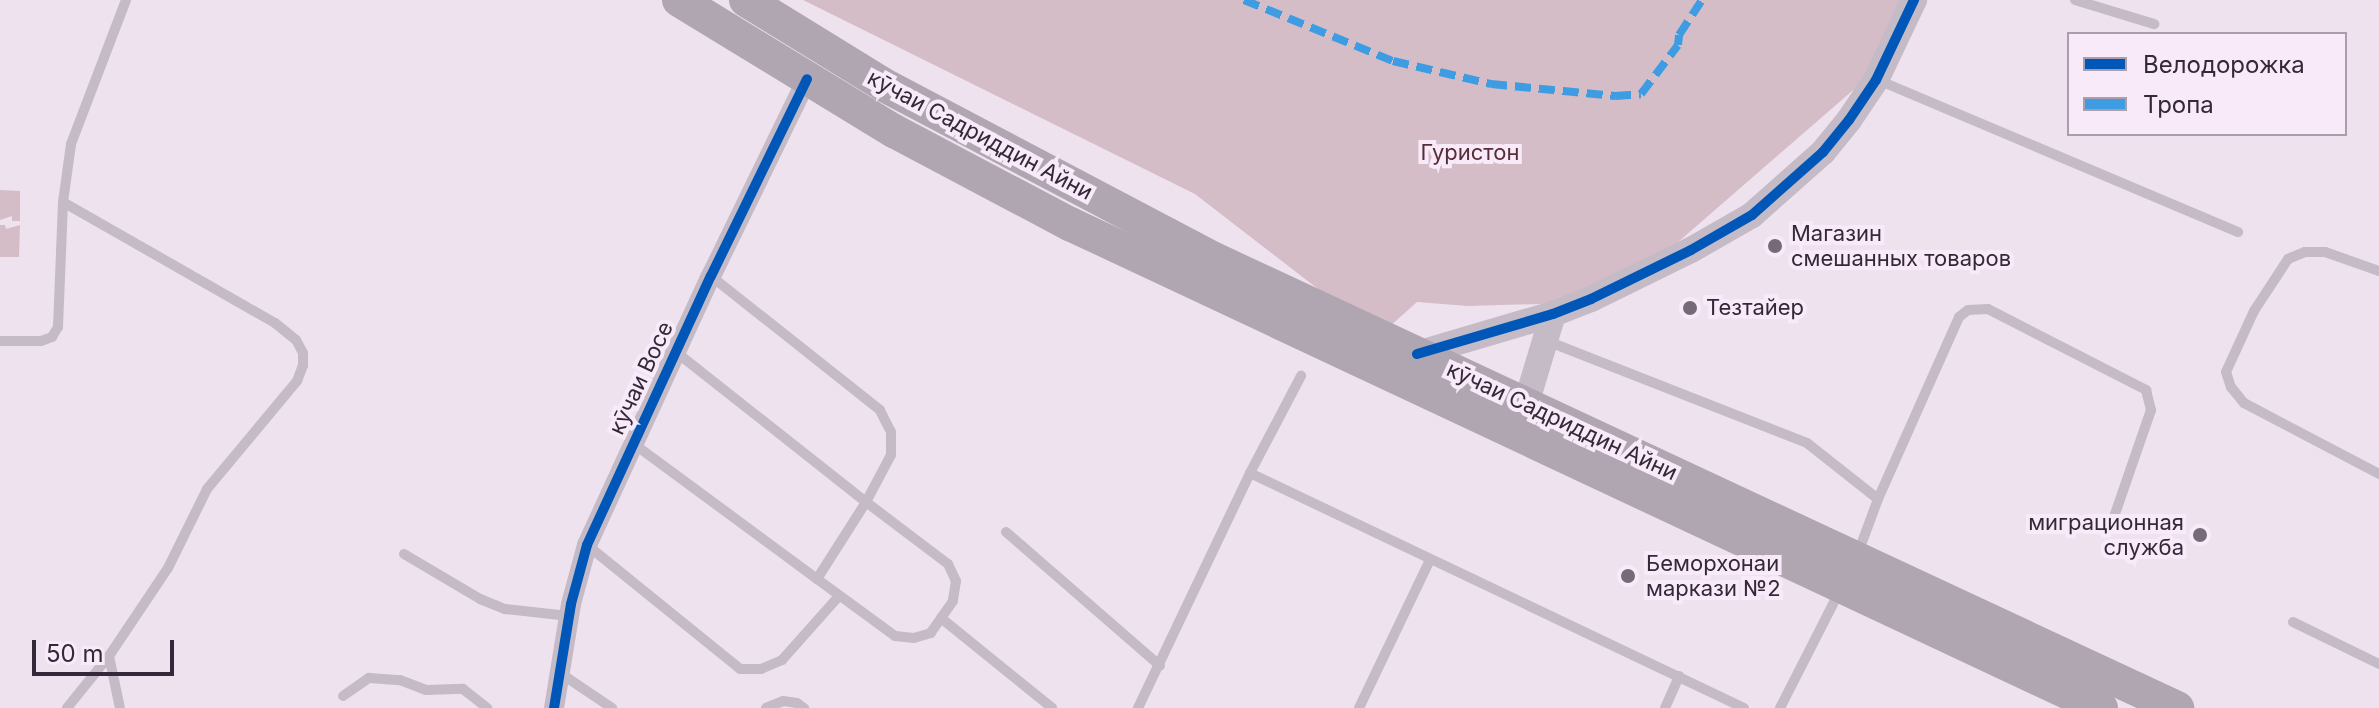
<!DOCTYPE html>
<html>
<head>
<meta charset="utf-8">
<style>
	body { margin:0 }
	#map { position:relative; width:2379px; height:708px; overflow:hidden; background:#ede2ee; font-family:Inter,sans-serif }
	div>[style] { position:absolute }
	.green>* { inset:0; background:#d5bdc7 }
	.service>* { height:10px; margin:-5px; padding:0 5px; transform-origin:5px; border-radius:5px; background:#c5bbc7 }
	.minor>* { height:20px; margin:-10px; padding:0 10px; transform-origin:10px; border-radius:10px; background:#c5bbc7 }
	.tertiary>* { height:26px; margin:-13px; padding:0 13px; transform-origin:13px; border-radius:13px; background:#c5bbc7 }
	.trunk>* { height:34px; margin:-17px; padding:0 17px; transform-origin:17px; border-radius:17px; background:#b0a6b2 }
	.quiet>* { height:8px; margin-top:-4px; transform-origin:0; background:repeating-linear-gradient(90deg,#3e9ce2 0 16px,transparent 0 24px) }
	.cycleway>* { height:10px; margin:-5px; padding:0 5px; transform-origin:5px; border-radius:5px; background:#0057b8 }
	.dots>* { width:22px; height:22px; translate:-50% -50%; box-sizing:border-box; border:4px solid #f9eafa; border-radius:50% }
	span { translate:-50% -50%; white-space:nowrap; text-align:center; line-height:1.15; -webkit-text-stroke:8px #f9eafa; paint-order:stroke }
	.street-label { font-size:22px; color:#342938 }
	.park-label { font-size:22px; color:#552e36 }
	.poi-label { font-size:22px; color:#342938 }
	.left { translate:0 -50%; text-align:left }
	.right { translate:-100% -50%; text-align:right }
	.legend { position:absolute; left:2067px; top:32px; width:280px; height:104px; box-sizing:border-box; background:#f9eafa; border:2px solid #aa9dac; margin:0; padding:10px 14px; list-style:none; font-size:24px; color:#342938 }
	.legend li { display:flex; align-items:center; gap:16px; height:40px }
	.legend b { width:40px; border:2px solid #aa9dac }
	.scale { position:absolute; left:32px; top:640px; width:142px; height:36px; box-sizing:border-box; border:4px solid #342938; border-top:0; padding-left:10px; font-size:24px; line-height:28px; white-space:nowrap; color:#342938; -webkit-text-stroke:6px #f9eafa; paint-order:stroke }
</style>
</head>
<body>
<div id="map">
	<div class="green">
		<i style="clip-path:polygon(803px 0,1916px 0,1904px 46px,1609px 302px,1468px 306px,1417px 302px,1379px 336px,1195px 194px)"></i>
		<i style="clip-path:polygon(0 190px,20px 191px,20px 221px,12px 221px,12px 216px,0 220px)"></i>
		<i style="clip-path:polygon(0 225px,5px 225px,6px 229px,20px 225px,19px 257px,0 257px)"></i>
	</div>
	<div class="service">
		<i style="left:2075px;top:0;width:83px;rotate:16.9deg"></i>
		<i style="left:1878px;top:80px;width:391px;rotate:22.9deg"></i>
		<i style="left:2379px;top:271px;width:57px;rotate:-160.6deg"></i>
		<i style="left:2325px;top:252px;width:20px;rotate:180deg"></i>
		<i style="left:2305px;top:252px;width:18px;rotate:158deg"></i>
		<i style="left:2288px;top:259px;width:62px;rotate:123.2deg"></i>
		<i style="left:2254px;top:311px;width:67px;rotate:114.7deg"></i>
		<i style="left:2226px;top:372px;width:16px;rotate:72deg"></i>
		<i style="left:2231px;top:387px;width:21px;rotate:51deg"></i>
		<i style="left:2244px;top:403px;width:153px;rotate:27.7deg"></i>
		<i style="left:0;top:341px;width:41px"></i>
		<i style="left:41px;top:341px;width:12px;rotate:-20deg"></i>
		<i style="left:52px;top:337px;width:12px;rotate:-59deg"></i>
		<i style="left:58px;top:327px;width:125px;rotate:-87.7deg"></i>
		<i style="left:1547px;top:341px;width:279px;rotate:21.4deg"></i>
		<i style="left:1807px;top:443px;width:90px;rotate:38.3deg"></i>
		<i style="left:1878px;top:499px;width:58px;rotate:110.3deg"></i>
		<i style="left:676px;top:352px;width:242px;rotate:38.3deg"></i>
		<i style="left:866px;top:502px;width:103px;rotate:37.1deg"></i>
		<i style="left:948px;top:564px;width:19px;rotate:65deg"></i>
		<i style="left:956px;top:581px;width:20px;rotate:99deg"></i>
		<i style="left:953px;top:601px;width:39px;rotate:125deg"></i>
		<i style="left:931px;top:633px;width:18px;rotate:164deg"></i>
		<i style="left:914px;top:638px;width:19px;rotate:-174deg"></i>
		<i style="left:895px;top:636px;width:97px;rotate:-143.8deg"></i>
		<i style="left:817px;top:579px;width:91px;rotate:-57.5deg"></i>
		<i style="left:866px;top:502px;width:53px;rotate:-62deg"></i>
		<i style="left:891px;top:455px;width:23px;rotate:-90deg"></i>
		<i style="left:891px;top:432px;width:25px;rotate:-117deg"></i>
		<i style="left:880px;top:410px;width:216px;rotate:-141.6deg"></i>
		<i style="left:634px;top:444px;width:227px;rotate:36.4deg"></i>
		<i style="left:1250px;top:473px;width:547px;rotate:25.44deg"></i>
		<i style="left:1878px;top:499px;width:199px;rotate:-66deg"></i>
		<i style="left:1959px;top:317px;width:11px;rotate:-38deg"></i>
		<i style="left:1968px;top:310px;width:20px;rotate:-3deg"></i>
		<i style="left:1988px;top:309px;width:178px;rotate:27.1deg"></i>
		<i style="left:2146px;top:390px;width:21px;rotate:76deg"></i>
		<i style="left:2151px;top:410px;width:113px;rotate:109.1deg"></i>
		<i style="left:1006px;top:532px;width:204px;rotate:41deg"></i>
		<i style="left:587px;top:545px;width:197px;rotate:39deg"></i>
		<i style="left:740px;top:669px;width:21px"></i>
		<i style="left:761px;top:669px;width:23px;rotate:-23deg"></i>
		<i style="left:782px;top:660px;width:86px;rotate:-48.3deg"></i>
		<i style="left:404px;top:554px;width:88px;rotate:30.6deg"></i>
		<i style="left:480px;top:599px;width:27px;rotate:22deg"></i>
		<i style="left:505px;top:609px;width:64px;rotate:6.2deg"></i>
		<i style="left:941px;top:618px;width:143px;rotate:39deg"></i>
		<i style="left:2293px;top:622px;width:96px;rotate:26deg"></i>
		<i style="left:109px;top:656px;width:53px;rotate:78.1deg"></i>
		<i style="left:560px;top:673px;width:63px;rotate:33.9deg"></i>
		<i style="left:343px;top:696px;width:32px;rotate:-35deg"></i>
		<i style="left:369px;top:678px;width:31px;rotate:4deg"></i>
		<i style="left:400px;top:680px;width:28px;rotate:21deg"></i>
		<i style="left:426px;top:690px;width:37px;rotate:-2deg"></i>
		<i style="left:463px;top:689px;width:31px;rotate:38deg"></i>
		<i style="left:67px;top:708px;width:67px;rotate:-51.1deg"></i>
		<i style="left:109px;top:656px;width:106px;rotate:-56.2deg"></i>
		<i style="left:168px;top:568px;width:88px;rotate:-63.7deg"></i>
		<i style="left:207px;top:489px;width:141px;rotate:-50.2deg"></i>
		<i style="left:297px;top:381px;width:17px;rotate:-69deg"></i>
		<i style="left:303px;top:365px;width:12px;rotate:-90deg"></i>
		<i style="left:303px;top:353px;width:15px;rotate:-118deg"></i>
		<i style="left:296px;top:340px;width:27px;rotate:-141deg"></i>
		<i style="left:275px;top:323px;width:244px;rotate:-150.3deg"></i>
		<i style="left:63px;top:202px;width:59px;rotate:-82.1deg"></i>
		<i style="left:71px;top:144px;width:154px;rotate:-69.1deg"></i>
		<i style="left:766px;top:708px;width:18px;rotate:-22deg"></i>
		<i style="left:783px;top:701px;width:14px;rotate:8deg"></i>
		<i style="left:797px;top:703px;width:9px;rotate:36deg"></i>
		<i style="left:1138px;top:708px;width:260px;rotate:-64.5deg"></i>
		<i style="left:1250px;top:473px;width:110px;rotate:-62.3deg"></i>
		<i style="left:1359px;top:708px;width:164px;rotate:-64.4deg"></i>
		<i style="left:1665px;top:708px;width:35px;rotate:-66deg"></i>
		<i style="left:1780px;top:708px;width:130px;rotate:-63deg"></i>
	</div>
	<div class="minor">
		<i style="left:554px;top:708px;width:105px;rotate:-80.7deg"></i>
		<i style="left:571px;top:604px;width:61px;rotate:-74.8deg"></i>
		<i style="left:587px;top:545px;width:296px;rotate:-65.3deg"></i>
		<i style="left:711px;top:276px;width:219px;rotate:-64deg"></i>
	</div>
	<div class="tertiary">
		<i style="left:1417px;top:354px;width:142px;rotate:-16.4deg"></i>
		<i style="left:1553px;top:314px;width:41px;rotate:-21.5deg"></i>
		<i style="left:1591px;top:299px;width:111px;rotate:-26.1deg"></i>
		<i style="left:1691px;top:250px;width:70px;rotate:-29.8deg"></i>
		<i style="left:1752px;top:215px;width:95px;rotate:-41.6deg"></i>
		<i style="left:1823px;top:152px;width:41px;rotate:-50.9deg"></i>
		<i style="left:1849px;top:120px;width:48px;rotate:-56deg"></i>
		<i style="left:1876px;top:80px;width:89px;rotate:-64.6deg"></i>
		<i style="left:1526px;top:404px;width:94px;rotate:-73.3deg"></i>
	</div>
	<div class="trunk">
		<i style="left:679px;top:0;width:252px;rotate:31.4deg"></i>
		<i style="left:894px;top:131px;width:199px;rotate:27.9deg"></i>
		<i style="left:1070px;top:224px;width:1139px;rotate:25.15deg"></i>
		<i style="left:746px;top:0;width:162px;rotate:31.6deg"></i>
		<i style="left:884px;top:85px;width:373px;rotate:27.8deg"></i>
		<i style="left:1214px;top:259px;width:1063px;rotate:25deg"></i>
	</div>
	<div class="quiet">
		<i style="left:1244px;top:0;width:161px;rotate:22.3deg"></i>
		<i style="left:1393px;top:61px;width:101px;rotate:13.2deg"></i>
		<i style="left:1491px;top:84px;width:125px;rotate:5.5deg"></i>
		<i style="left:1615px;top:96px;width:26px;rotate:-4deg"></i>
		<i style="left:1641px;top:94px;width:61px;rotate:-52.9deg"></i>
		<i style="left:1678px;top:45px;width:10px;rotate:-84deg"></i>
		<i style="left:1679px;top:35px;width:42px;rotate:-56.7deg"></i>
	</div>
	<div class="cycleway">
		<i style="left:1417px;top:354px;width:142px;rotate:-16.4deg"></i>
		<i style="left:1553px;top:314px;width:41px;rotate:-21.5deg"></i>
		<i style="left:1591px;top:299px;width:111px;rotate:-26.1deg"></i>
		<i style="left:1691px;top:250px;width:70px;rotate:-29.8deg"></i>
		<i style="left:1752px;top:215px;width:95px;rotate:-41.6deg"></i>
		<i style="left:1823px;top:152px;width:41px;rotate:-50.9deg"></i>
		<i style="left:1849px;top:120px;width:48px;rotate:-56deg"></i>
		<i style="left:1876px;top:80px;width:89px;rotate:-64.6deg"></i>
		<i style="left:554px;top:708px;width:105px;rotate:-80.7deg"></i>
		<i style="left:571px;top:604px;width:61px;rotate:-74.8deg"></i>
		<i style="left:587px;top:545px;width:296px;rotate:-65.3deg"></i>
		<i style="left:711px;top:276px;width:219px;rotate:-64deg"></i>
	</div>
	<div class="dots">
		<i style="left:1775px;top:246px;background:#756a78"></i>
		<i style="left:1690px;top:308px;background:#756a78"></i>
		<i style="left:2200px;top:535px;background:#756a78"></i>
		<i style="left:1628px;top:576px;background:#756a78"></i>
	</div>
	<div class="street-label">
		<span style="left:980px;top:135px;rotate:28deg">кӯчаи Садриддин Айни</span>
		<span style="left:641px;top:378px;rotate:-65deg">кӯчаи Восе</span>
		<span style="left:1562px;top:421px;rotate:25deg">кӯчаи Садриддин Айни</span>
	</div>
	<div class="park-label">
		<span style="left:1470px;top:153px">Гуристон</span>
	</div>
	<div class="poi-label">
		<span class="left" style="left:1791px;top:246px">Магазин<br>смешанных товаров</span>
		<span class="left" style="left:1706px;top:308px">Тезтайер</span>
		<span class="right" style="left:2184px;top:535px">миграционная<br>служба</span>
		<span class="left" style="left:1646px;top:576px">Беморхонаи<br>маркази №2</span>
	</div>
	<ul class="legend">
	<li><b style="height:10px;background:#0057b8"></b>Велодорожка</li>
	<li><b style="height:10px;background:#3e9ce2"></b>Тропа</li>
	</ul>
	<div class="scale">50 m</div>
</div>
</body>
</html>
